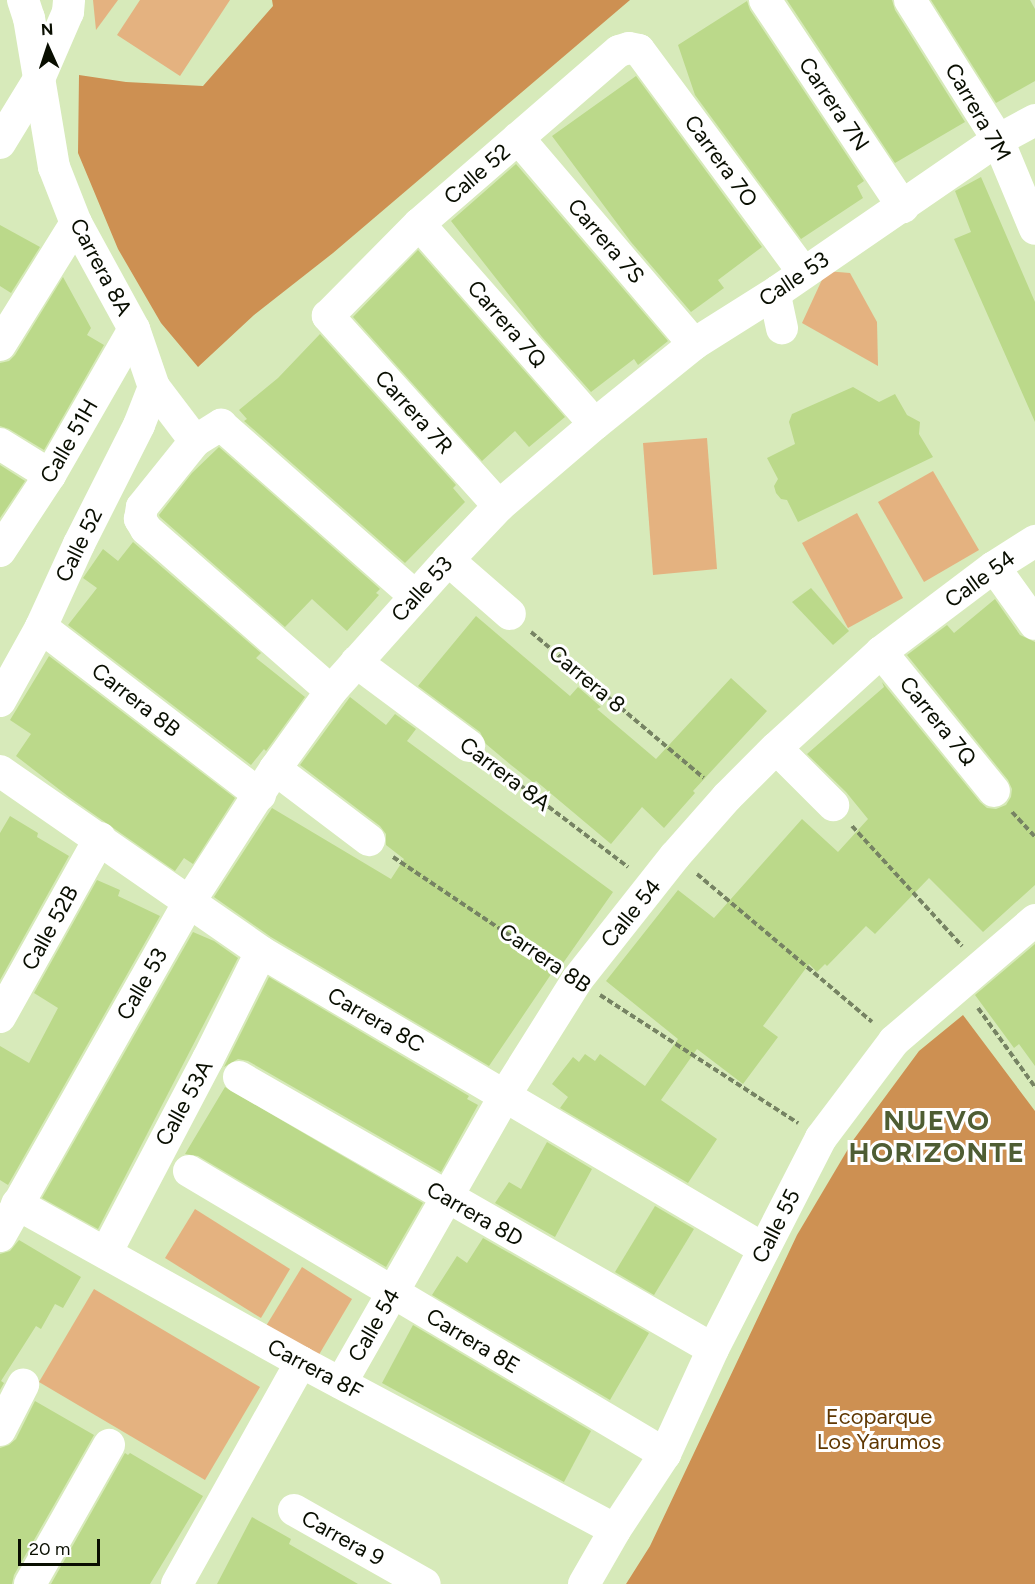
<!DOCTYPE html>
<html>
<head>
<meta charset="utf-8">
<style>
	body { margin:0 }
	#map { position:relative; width:1035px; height:1584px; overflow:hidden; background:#d7eaba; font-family:Figtree,sans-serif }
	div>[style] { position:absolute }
	.green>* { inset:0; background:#e4b280 }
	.forest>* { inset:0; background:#cd9052 }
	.building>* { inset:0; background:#bbd98a }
	.path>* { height:4px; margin-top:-2px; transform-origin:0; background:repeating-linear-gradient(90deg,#768363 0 6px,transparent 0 9px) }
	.minor>* { height:32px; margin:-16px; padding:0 16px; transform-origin:16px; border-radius:16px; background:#fff }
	span { translate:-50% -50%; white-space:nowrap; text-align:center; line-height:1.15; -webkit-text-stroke:6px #fff; paint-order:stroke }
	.street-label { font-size:22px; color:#090e01 }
	.park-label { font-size:22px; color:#5f3702 }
	.district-label { font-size:28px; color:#4e5d33; font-weight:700; letter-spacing:1.5px }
	.north { position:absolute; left:18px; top:18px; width:60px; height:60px; -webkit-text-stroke:4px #fff; paint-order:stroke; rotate:357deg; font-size:16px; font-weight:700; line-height:24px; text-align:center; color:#090e01 }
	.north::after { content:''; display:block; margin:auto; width:21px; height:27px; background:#090e01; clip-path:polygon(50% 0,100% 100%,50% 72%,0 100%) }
	.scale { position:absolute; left:18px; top:1539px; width:82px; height:27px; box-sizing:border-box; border:3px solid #090e01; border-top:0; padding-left:8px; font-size:18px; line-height:21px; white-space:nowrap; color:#090e01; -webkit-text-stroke:4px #fff; paint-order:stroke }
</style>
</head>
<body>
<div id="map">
	<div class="green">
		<i style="clip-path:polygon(93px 0,118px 0,96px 30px)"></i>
		<i style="clip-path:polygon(140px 0,230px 0,180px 76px,117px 35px)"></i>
		<i style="clip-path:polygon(826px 271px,850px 273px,877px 322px,878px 366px,802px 323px)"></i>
		<i style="clip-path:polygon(707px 438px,717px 569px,653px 575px,643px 443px)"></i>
		<i style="clip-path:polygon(933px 471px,979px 550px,924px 582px,878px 502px)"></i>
		<i style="clip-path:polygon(857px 513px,903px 598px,848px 628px,802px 543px)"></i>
		<i style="clip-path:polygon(195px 1209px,290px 1269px,261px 1318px,165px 1258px)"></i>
		<i style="clip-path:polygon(302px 1267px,352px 1299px,317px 1358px,266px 1326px)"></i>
		<i style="clip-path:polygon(94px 1289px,260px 1387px,205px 1480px,39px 1382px)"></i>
	</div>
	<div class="forest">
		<i style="clip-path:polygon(272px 0,630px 0,333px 253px,254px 315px,198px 367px,161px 323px,118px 249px,78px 153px,79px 75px,126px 82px,203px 86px,273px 6px)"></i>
		<i style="clip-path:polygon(963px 1015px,1035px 1111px,1035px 1584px,626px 1584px,650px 1546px,797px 1235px,854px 1139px,919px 1051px)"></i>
	</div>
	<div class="building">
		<i style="clip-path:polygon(787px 0,892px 0,895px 10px,965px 122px,895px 163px)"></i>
		<i style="clip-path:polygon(931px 0,1030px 0,1035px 9px,1035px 81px,996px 103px)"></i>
		<i style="clip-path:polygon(747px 1px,750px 10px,864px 181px,857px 186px,863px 198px,801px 239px,695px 95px,678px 45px)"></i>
		<i style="clip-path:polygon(636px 76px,762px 247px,718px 280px,724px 288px,691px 312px,631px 242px,552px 136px)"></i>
		<i style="clip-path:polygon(516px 164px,668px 341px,638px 365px,634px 359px,591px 392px,542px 337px,451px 221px)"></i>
		<i style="clip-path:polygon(981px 177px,1035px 302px,1035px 422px,954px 239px,971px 232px,955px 191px)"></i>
		<i style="clip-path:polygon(0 225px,40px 247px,11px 293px,0 286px)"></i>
		<i style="clip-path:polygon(418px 250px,565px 417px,529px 447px,515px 431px,482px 461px,353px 317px)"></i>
		<i style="clip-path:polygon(63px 277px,91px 328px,87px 335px,104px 345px,44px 450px,9px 429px,0 426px,0 363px,9px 361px,15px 355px)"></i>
		<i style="clip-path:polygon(320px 334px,456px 485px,453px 488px,465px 502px,405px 563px,244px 421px,247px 419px,239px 410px,278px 378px)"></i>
		<i style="clip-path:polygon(853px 387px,879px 402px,895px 394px,907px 415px,920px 422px,919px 434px,933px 457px,798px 522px,787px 500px,781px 499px,776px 493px,774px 486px,778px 479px,767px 458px,795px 444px,789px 422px,792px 414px)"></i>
		<i style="clip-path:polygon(219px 447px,380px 589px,376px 593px,379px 595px,347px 631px,312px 599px,285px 627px,160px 517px,159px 515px,192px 473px)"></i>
		<i style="clip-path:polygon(0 465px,25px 481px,0 518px)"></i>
		<i style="clip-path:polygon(133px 542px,261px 653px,256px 658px,305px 697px,266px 751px,264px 749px,251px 765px,68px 625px,97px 588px,83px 578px,103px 549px,118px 561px)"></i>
		<i style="clip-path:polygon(811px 588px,849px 631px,833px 645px,792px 602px)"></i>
		<i style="clip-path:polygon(995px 599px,1020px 635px,1035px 642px,1035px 885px,983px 932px,929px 878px,875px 934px,866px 926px,827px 966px,825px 964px,817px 972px,809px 964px,763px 1026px,778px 1037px,743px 1084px,697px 1049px,661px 1100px,717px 1139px,688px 1183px,560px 1108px,568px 1097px,552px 1084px,573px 1057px,579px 1062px,585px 1054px,595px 1061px,600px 1054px,645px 1086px,678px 1039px,606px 981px,678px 890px,714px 918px,802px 819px,838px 852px,868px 819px,846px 792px,807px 754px,884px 687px,882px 682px,980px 802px,987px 808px,996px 809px,1006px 805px,1011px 797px,1012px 789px,1008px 780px,907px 655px,947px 625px,954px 633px)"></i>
		<i style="clip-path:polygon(476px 616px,570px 696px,578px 687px,601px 707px,597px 709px,656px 759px,731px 678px,767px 711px,693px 791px,695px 793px,664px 828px,642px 807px,611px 844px,536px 781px,534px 783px,511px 765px,486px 744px,480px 732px,418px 686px)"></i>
		<i style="clip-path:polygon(49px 656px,235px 798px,193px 864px,184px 858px,175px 871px,69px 797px,16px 756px,31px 734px,10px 720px)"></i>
		<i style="clip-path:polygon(350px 697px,386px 725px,395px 714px,416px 729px,407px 741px,613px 892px,561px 966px,558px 964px,489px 1066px,271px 937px,214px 897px,272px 808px,391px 879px,404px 859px,386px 845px,386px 834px,380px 826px,300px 765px)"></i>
		<i style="clip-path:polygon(10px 816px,38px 833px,37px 837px,69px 856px,0 980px,0 833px)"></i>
		<i style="clip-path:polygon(97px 880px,120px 890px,118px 896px,160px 916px,8px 1185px,0 1180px,0 1046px,29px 1063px,58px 1008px,34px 993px)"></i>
		<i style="clip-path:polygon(193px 932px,214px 941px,238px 958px,98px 1229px,42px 1198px)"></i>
		<i style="clip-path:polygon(1035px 944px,1035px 1066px,1019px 1044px,1014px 1048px,975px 995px)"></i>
		<i style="clip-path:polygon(269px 977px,469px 1096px,467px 1099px,478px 1105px,441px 1172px,248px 1061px,238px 1059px,224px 1067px)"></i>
		<i style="clip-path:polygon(225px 1087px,423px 1203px,386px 1267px,198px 1156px,185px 1154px)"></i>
		<i style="clip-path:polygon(547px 1142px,592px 1169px,555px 1237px,495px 1203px,509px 1182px,521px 1189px)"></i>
		<i style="clip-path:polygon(655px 1206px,694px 1229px,654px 1295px,615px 1272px)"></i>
		<i style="clip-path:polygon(483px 1238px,649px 1333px,610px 1400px,432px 1295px,457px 1256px,467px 1263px)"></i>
		<i style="clip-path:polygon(19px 1240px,81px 1277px,63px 1308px,55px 1304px,41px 1329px,36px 1326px,1px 1381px,4px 1383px,0 1390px,0 1254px,10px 1251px)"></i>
		<i style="clip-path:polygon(413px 1325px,591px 1431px,564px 1482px,382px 1383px)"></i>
		<i style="clip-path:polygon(35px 1401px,94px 1435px,14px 1575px,12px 1584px,0 1584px,0 1448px,9px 1445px,16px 1439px)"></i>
		<i style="clip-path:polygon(125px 1453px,128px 1455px,130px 1453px,203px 1496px,150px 1584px,51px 1584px)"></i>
		<i style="clip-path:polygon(252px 1517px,291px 1539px,289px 1544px,358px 1584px,217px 1584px)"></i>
	</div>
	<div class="path">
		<i style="left:531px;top:632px;width:226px;rotate:40.2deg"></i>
		<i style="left:491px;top:763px;width:172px;rotate:37.2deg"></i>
		<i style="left:1012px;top:812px;width:34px;rotate:47deg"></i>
		<i style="left:852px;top:826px;width:163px;rotate:47.5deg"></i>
		<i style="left:393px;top:857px;width:194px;rotate:33.9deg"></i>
		<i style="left:697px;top:874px;width:229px;rotate:40.2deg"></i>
		<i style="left:600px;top:995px;width:236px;rotate:32.9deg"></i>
		<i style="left:978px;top:1008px;width:97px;rotate:54.2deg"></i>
	</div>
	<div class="minor">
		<i style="left:23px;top:0;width:19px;rotate:72deg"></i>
		<i style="left:29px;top:18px;width:151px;rotate:80.5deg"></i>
		<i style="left:54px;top:167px;width:60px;rotate:68.6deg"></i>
		<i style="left:76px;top:223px;width:121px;rotate:61.3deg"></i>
		<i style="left:134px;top:329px;width:61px;rotate:71deg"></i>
		<i style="left:154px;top:387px;width:68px;rotate:52.8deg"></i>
		<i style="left:765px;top:0;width:249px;rotate:56.3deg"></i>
		<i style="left:910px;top:0;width:165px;rotate:57.8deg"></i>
		<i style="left:998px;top:140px;width:96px;rotate:67.4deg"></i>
		<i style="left:518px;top:138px;width:271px;rotate:49.5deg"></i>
		<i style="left:0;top:143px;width:75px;rotate:-58.6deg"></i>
		<i style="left:39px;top:79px;width:73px;rotate:-66.6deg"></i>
		<i style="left:68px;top:12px;width:12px;rotate:-85deg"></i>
		<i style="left:419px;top:224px;width:266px;rotate:48.7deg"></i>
		<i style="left:778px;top:291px;width:9px;rotate:103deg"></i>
		<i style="left:776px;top:300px;width:29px;rotate:78deg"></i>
		<i style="left:0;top:345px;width:144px;rotate:-58.1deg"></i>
		<i style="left:0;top:444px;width:59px;rotate:31.8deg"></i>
		<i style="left:499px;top:506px;width:256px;rotate:-132deg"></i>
		<i style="left:328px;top:316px;width:129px;rotate:-45.3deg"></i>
		<i style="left:419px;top:224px;width:264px;rotate:-40.9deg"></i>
		<i style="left:619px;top:51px;width:10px;rotate:-17deg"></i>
		<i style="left:629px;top:48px;width:10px;rotate:11deg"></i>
		<i style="left:639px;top:50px;width:276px;rotate:53.5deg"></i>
		<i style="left:0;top:551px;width:91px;rotate:-56.7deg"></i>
		<i style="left:50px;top:475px;width:168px;rotate:-60.1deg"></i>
		<i style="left:448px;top:560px;width:82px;rotate:41.1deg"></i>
		<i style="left:994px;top:567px;width:70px;rotate:54.3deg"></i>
		<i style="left:41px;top:627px;width:276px;rotate:37.5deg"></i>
		<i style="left:881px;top:652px;width:179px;rotate:50.9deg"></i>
		<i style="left:356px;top:662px;width:141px;rotate:36.6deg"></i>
		<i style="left:331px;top:691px;width:246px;rotate:-138.8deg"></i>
		<i style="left:146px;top:529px;width:12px;rotate:-121deg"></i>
		<i style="left:140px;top:519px;width:12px;rotate:-81deg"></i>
		<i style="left:142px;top:507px;width:85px;rotate:-51.2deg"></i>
		<i style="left:195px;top:441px;width:31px;rotate:-32deg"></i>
		<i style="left:221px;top:425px;width:259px;rotate:41.4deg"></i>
		<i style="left:0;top:701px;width:85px;rotate:-61deg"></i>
		<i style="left:41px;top:627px;width:91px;rotate:-65.4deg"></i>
		<i style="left:79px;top:544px;width:133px;rotate:-63.2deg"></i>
		<i style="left:139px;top:425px;width:41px;rotate:-68.5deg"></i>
		<i style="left:776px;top:748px;width:81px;rotate:45deg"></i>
		<i style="left:275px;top:769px;width:118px;rotate:37.1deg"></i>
		<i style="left:0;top:771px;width:318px;rotate:34.7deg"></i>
		<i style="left:261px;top:952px;width:584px;rotate:30.56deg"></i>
		<i style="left:0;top:1017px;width:205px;rotate:-60.8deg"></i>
		<i style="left:239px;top:1077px;width:546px;rotate:29.85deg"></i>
		<i style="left:189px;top:1171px;width:554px;rotate:30.73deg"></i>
		<i style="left:17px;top:1204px;width:325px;rotate:29.1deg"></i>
		<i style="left:301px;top:1362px;width:356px;rotate:28.1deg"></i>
		<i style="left:0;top:1236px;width:382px;rotate:-60.5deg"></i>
		<i style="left:188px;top:904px;width:161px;rotate:-57.2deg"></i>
		<i style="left:275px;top:769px;width:96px;rotate:-54.3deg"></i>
		<i style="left:331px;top:691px;width:176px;rotate:-48.2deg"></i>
		<i style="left:448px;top:560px;width:74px;rotate:-46.6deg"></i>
		<i style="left:499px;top:506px;width:126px;rotate:-40.5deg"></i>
		<i style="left:595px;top:424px;width:127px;rotate:-38.9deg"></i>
		<i style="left:694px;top:344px;width:99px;rotate:-32.2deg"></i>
		<i style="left:778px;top:291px;width:267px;rotate:-34.5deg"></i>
		<i style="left:998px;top:140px;width:42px;rotate:-28.4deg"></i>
		<i style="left:106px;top:1253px;width:219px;rotate:-62.3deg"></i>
		<i style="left:208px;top:1059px;width:119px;rotate:-63.6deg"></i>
		<i style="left:341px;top:1383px;width:331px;rotate:-60.3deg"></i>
		<i style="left:505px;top:1095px;width:136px;rotate:-57.9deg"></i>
		<i style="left:577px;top:980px;width:158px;rotate:-51.7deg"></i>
		<i style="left:675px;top:856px;width:79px;rotate:-48.6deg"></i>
		<i style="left:727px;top:797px;width:69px;rotate:-45deg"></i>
		<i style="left:776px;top:748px;width:142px;rotate:-42.4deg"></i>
		<i style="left:881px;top:652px;width:141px;rotate:-37deg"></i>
		<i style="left:994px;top:567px;width:49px;rotate:-32.4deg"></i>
		<i style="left:0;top:1430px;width:51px;rotate:-62.9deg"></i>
		<i style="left:294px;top:1510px;width:150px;rotate:29.5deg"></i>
		<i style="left:30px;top:1584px;width:160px;rotate:-60.4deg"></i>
		<i style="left:177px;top:1584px;width:254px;rotate:-60.8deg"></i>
		<i style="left:584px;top:1584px;width:62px;rotate:-60.1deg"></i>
		<i style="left:615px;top:1530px;width:91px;rotate:-56.7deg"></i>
		<i style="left:665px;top:1454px;width:115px;rotate:-65.4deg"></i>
		<i style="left:713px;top:1349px;width:237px;rotate:-62.9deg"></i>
		<i style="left:821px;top:1138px;width:121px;rotate:-53deg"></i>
		<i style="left:894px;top:1041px;width:186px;rotate:-40.6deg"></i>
	</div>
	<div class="street-label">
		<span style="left:834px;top:104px;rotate:56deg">Carrera 7N</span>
		<span style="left:978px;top:112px;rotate:60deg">Carrera 7M</span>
		<span style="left:721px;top:161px;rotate:54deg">Carrera 7O</span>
		<span style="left:477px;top:174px;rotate:-41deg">Calle 52</span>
		<span style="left:606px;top:241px;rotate:49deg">Carrera 7S</span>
		<span style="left:101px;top:267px;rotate:62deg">Carrera 8A</span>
		<span style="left:794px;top:279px;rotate:-34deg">Calle 53</span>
		<span style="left:507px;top:324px;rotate:49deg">Carrera 7Q</span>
		<span style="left:414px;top:412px;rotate:48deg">Carrera 7R</span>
		<span style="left:69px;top:441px;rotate:-60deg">Calle 51H</span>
		<span style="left:79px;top:545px;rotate:-64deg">Calle 52</span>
		<span style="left:980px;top:579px;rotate:-36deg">Calle 54</span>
		<span style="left:422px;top:589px;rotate:-48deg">Calle 53</span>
		<span style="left:587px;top:679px;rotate:40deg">Carrera 8</span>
		<span style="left:136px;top:700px;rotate:38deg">Carrera 8B</span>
		<span style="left:938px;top:721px;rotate:51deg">Carrera 7Q</span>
		<span style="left:505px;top:774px;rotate:37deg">Carrera 8A</span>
		<span style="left:631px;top:913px;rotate:-51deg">Calle 54</span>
		<span style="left:50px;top:928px;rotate:-61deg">Calle 52B</span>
		<span style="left:545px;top:958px;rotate:34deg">Carrera 8B</span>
		<span style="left:142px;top:984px;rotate:-60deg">Calle 53</span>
		<span style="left:376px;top:1020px;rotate:30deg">Carrera 8C</span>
		<span style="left:184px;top:1103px;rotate:-61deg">Calle 53A</span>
		<span style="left:475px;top:1214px;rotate:30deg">Carrera 8D</span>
		<span style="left:776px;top:1226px;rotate:-63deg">Calle 55</span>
		<span style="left:374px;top:1325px;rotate:-60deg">Calle 54</span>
		<span style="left:473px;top:1341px;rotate:31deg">Carrera 8E</span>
		<span style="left:315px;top:1369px;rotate:28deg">Carrera 8F</span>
		<span style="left:343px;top:1538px;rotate:29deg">Carrera 9</span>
	</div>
	<div class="park-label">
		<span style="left:879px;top:1429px">Ecoparque<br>Los Yarumos</span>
	</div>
	<div class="district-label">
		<span style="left:937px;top:1136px">NUEVO<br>HORIZONTE</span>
	</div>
	<div class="north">N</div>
	<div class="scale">20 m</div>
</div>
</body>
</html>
